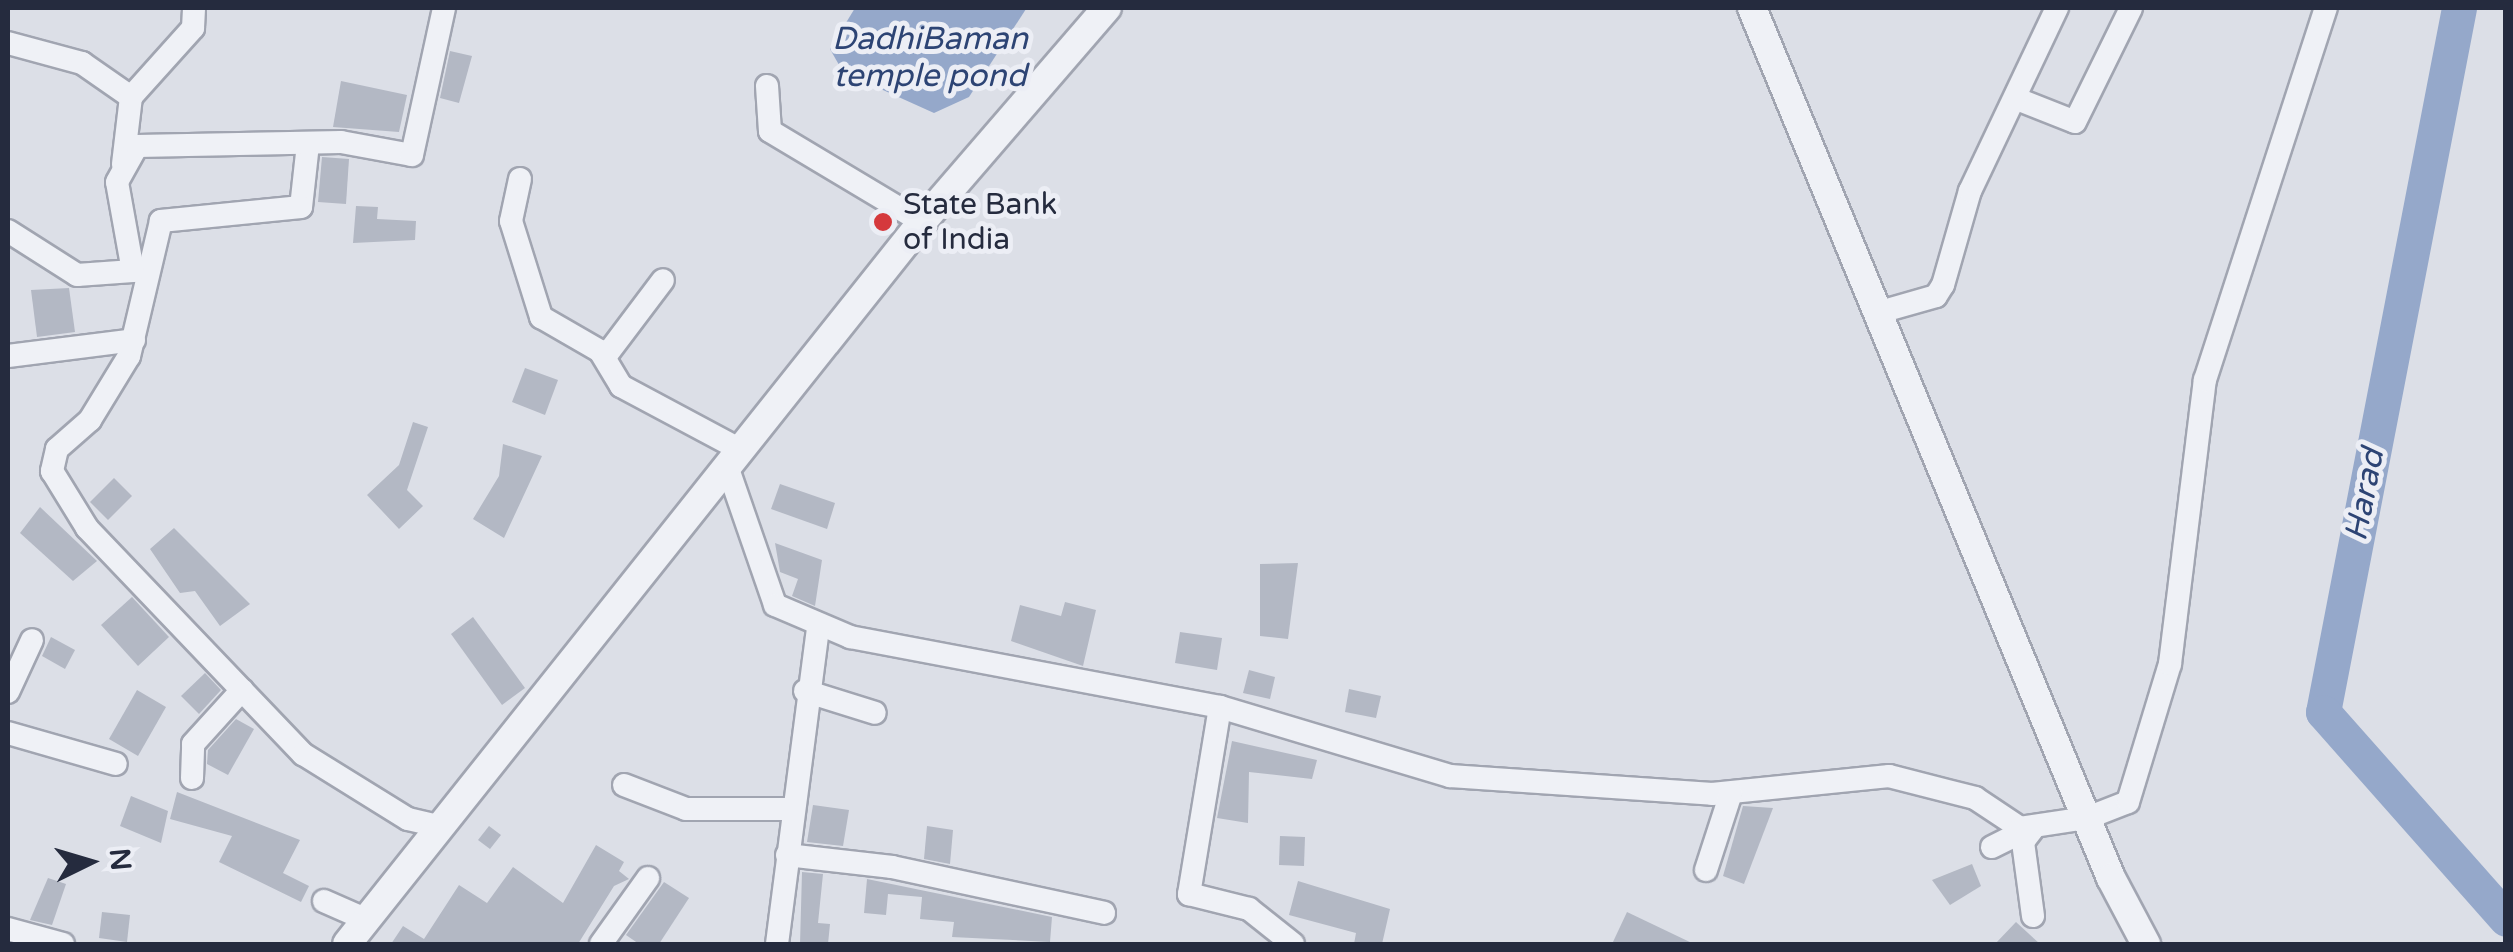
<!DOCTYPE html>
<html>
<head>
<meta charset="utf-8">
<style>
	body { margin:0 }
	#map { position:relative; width:2513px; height:952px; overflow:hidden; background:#dcdfe7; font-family:"Varela Round",sans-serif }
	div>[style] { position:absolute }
	.water>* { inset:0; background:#95a8ca }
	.river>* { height:35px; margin:-17.5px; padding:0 17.5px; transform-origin:17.5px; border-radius:17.5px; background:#95a8ca }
	.building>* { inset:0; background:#b3b8c4 }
	.roads { filter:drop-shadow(2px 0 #a1a5b1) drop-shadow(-2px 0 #a1a5b1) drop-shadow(0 2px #a1a5b1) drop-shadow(0 -2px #a1a5b1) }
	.minor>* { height:22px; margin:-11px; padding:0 11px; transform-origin:11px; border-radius:11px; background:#eff1f6 }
	.tertiary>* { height:28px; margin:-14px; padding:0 14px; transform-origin:14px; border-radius:14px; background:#eff1f6 }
	.dots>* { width:28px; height:28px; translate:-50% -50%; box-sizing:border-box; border:5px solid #eceef5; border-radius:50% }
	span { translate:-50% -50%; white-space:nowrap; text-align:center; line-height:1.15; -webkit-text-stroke:10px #eceef5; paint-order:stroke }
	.poi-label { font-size:30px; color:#252b3e }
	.left { translate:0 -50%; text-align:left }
	.water-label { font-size:32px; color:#2d4474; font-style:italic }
	.frame { position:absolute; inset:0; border:10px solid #252b3e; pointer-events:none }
	.north { position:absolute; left:40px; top:812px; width:100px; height:100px; -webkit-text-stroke:8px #eceef5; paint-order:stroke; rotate:85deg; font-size:28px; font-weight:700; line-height:40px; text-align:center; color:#252b3e }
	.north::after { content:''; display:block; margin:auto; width:35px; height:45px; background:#252b3e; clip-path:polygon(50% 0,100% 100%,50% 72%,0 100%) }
</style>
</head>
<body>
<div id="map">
	<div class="water">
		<i style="clip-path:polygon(855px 8px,1023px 8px,1026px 9px,969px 97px,934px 113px,843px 72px,830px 49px)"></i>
	</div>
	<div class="river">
		<i style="left:2459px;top:8px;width:717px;rotate:100.93deg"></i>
		<i style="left:2323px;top:712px;width:276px;rotate:48.5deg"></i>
	</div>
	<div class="building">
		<i style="clip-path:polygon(450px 51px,472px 56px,459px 103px,440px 98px)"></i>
		<i style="clip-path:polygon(341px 81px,407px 95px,399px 132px,333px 127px)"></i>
		<i style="clip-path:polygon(322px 157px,349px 159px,346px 204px,318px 202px)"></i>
		<i style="clip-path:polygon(356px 206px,378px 207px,377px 219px,416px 221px,415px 240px,353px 243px)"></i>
		<i style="clip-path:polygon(69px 288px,75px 332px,37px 337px,31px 290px)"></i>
		<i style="clip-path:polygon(525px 368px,558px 380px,545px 415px,512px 402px)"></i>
		<i style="clip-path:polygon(413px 422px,428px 427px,407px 490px,423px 506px,399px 529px,367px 495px,399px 465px)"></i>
		<i style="clip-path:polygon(503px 444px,542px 456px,504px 538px,473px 519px,499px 476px)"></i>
		<i style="clip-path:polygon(114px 478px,132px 496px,108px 520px,90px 502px)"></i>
		<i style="clip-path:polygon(780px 484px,835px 503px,827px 529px,771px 509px)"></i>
		<i style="clip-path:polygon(40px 507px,97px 561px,73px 581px,20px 533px)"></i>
		<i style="clip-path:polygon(174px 528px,250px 604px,220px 626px,195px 591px,180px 593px,150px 549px)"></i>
		<i style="clip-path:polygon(775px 543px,822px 560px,815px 606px,792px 596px,798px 579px,780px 572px)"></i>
		<i style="clip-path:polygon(1298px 563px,1288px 639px,1260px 636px,1260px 564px)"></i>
		<i style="clip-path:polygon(132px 597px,169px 637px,138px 666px,101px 625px)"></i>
		<i style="clip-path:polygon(1065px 602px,1096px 610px,1083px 666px,1011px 641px,1020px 605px,1061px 616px)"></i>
		<i style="clip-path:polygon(473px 617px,525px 688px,502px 705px,451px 634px)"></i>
		<i style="clip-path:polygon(1180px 632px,1222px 638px,1217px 670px,1175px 663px)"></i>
		<i style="clip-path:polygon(51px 637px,75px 650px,65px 669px,42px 656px)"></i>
		<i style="clip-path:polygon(1249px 670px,1275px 677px,1270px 699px,1243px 693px)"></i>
		<i style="clip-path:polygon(205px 673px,221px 690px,199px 714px,181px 696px)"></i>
		<i style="clip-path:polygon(1349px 689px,1381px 696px,1376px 718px,1345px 712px)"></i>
		<i style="clip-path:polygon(137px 690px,166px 707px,138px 756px,109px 739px)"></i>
		<i style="clip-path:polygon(236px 719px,254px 729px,228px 775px,207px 764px,208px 750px)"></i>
		<i style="clip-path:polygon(1232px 741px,1317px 760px,1312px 779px,1249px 772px,1248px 823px,1217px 818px)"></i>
		<i style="clip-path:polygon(177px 792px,300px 840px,283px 873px,309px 886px,301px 902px,219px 862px,232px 836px,170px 819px)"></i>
		<i style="clip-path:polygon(131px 796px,168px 811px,161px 843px,120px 826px)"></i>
		<i style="clip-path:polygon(813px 805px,849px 810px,843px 846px,807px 842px)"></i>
		<i style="clip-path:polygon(1743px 806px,1773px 808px,1744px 884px,1723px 876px)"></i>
		<i style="clip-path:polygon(489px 826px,501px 835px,490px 849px,478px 840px)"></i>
		<i style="clip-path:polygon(927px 826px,953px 830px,950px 864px,924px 859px)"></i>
		<i style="clip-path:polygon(1280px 836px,1305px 837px,1304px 866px,1279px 865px)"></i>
		<i style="clip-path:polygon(596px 845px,624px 862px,619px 871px,629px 879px,614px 886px,578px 944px,391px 944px,403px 926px,424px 939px,459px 885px,487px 903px,513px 867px,563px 903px)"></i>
		<i style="clip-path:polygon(1972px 864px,1981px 886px,1950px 905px,1932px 880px)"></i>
		<i style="clip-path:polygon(802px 872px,823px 874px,818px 923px,830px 924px,828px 944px,800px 944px)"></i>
		<i style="clip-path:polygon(48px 878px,66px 884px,52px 925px,30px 920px)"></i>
		<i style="clip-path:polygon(867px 879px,1052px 917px,1050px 942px,952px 937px,954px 922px,920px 919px,922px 897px,888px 894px,886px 915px,864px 913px)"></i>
		<i style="clip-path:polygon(1298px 881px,1390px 909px,1382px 944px,1354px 944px,1356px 933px,1289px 915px)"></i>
		<i style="clip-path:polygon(664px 882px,689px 898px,659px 944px,639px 944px,626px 935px)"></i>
		<i style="clip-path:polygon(102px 912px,130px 915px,127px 942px,99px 938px)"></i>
		<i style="clip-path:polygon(1627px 912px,1694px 944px,1612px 944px)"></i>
		<i style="clip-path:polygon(2016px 922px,2040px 944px,1995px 944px)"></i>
	</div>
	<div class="roads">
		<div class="minor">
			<i style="left:8px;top:43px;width:77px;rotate:15.1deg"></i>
			<i style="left:82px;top:63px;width:60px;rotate:34.8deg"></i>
			<i style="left:767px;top:86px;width:45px;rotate:86.2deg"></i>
			<i style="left:770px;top:131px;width:177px;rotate:30.9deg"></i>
			<i style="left:2017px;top:99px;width:62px;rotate:21.6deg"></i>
			<i style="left:2075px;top:122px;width:127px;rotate:-63.8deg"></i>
			<i style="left:308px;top:144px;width:63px;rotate:96.3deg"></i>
			<i style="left:301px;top:207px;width:141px;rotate:174.3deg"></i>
			<i style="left:161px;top:221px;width:139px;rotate:103.3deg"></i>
			<i style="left:129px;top:356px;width:75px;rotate:121.4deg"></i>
			<i style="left:90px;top:420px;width:44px;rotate:138.7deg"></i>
			<i style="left:57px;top:449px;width:23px;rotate:103deg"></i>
			<i style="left:52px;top:471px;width:67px;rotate:58.4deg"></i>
			<i style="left:87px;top:528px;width:313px;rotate:46.3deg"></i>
			<i style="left:303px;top:754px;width:123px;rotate:31.8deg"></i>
			<i style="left:408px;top:819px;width:35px;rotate:13deg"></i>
			<i style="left:123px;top:164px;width:67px;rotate:-83.2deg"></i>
			<i style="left:131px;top:97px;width:93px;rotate:-48.1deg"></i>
			<i style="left:193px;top:28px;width:20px;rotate:-87deg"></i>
			<i style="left:520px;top:179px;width:43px;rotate:102.1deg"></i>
			<i style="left:511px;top:221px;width:101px;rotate:72.6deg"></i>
			<i style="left:541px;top:317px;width:68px;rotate:30deg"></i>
			<i style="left:600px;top:351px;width:41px;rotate:59deg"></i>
			<i style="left:621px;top:386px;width:134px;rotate:28.1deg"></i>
			<i style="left:8px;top:231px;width:82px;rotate:32.5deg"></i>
			<i style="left:77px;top:275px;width:56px;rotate:-4.1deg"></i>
			<i style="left:133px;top:271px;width:90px;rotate:-100.2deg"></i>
			<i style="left:117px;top:182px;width:41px;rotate:-60.9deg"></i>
			<i style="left:137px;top:146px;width:204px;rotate:-1.1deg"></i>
			<i style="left:341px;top:142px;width:72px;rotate:10.4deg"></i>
			<i style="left:412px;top:155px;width:150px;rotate:-77.7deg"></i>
			<i style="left:1880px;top:312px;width:58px;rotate:-15.9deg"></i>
			<i style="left:1936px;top:296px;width:13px;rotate:-58deg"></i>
			<i style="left:1943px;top:285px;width:98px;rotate:-74deg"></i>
			<i style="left:1970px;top:191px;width:203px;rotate:-64.6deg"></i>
			<i style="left:8px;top:356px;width:127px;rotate:-7.2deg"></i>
			<i style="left:605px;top:357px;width:96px;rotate:-53deg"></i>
			<i style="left:727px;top:466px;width:147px;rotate:70.9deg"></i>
			<i style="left:775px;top:605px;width:82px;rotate:23.1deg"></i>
			<i style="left:850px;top:637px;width:377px;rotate:10.7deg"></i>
			<i style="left:1220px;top:707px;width:240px;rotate:16.7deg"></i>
			<i style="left:1450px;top:776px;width:263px;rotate:3.9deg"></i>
			<i style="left:1712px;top:794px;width:178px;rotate:-5.8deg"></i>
			<i style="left:1889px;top:776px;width:89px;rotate:14.3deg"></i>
			<i style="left:1975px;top:798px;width:54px;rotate:33.7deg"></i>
			<i style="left:2020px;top:828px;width:68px;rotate:-8.5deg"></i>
			<i style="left:2087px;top:818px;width:44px;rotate:-21.3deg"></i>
			<i style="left:2128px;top:802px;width:144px;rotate:-73.1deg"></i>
			<i style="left:2170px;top:664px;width:286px;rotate:-83deg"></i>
			<i style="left:2205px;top:380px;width:391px;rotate:-72deg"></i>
			<i style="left:805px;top:691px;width:73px;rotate:17.4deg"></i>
			<i style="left:8px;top:692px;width:57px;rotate:-65.2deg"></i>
			<i style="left:1220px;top:707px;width:190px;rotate:99.4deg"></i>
			<i style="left:1189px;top:894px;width:62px;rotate:14deg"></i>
			<i style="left:1249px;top:909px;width:56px;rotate:38.5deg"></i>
			<i style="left:8px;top:733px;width:112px;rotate:16deg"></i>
			<i style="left:192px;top:778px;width:34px;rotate:-88deg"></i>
			<i style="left:193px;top:744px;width:73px;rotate:-47.8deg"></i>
			<i style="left:624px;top:785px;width:66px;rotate:21.2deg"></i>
			<i style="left:686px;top:809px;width:105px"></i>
			<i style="left:1992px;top:847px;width:45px;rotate:-26.6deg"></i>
			<i style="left:787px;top:855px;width:106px;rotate:6.5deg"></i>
			<i style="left:892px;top:867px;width:217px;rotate:12.2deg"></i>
			<i style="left:1706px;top:870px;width:81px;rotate:-72deg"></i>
			<i style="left:324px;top:901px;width:47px;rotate:23.8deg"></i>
			<i style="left:2033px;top:916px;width:75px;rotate:-97.7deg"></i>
			<i style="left:2023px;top:842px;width:20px;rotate:-53deg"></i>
			<i style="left:8px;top:929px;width:57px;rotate:15.3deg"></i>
			<i style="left:601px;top:944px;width:81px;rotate:-54.5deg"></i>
			<i style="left:777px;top:944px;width:319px;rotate:-82.6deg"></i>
		</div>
		<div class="tertiary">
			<i style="left:1752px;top:8px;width:941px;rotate:67.58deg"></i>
			<i style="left:2111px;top:878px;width:75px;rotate:62.1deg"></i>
			<i style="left:347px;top:944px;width:923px;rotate:-51.47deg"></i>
			<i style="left:922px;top:222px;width:283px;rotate:-49.2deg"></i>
		</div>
	</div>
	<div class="dots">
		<i style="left:883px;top:222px;background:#d5393c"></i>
	</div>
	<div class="poi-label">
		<span class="left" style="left:903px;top:222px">State Bank<br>of India</span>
	</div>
	<div class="water-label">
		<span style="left:930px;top:58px">DadhiBaman<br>temple pond</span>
		<span style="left:2365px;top:495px;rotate:-79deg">Harad</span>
	</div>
	<div class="frame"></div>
	<div class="north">N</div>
</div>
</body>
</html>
